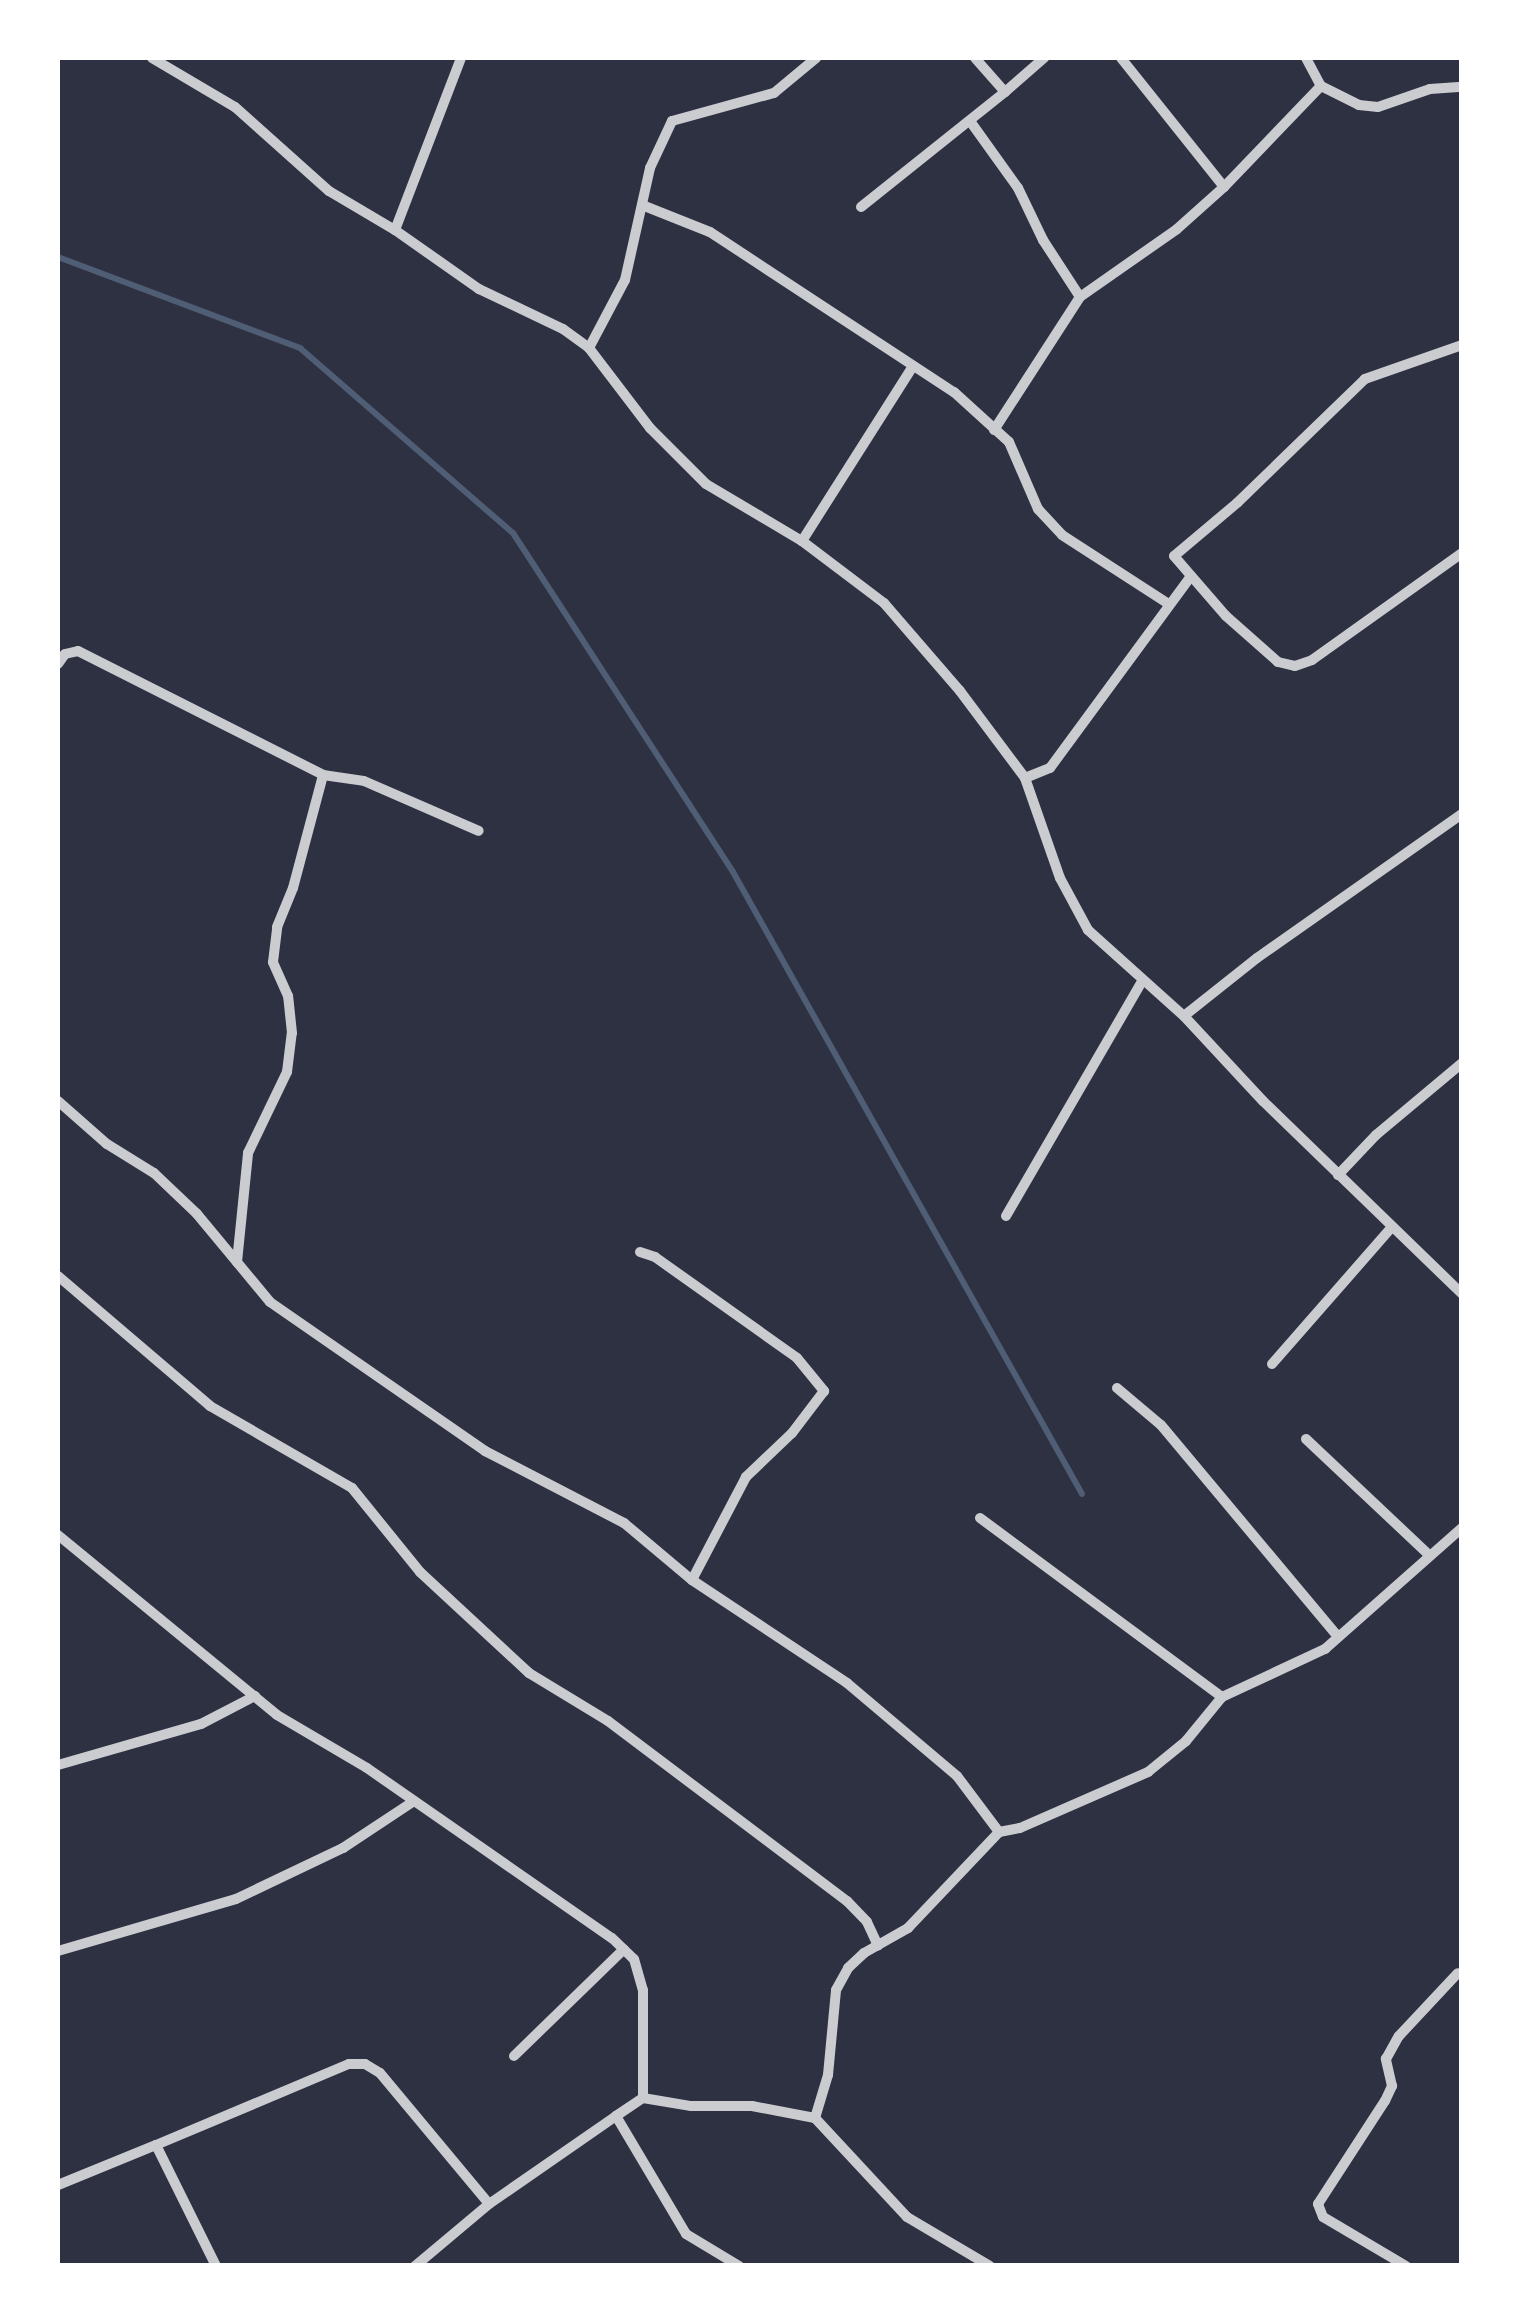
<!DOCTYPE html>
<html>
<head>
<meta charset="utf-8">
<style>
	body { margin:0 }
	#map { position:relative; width:1519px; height:2323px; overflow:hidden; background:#2d3142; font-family:"Varela Round",sans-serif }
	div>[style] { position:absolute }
	.stream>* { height:6px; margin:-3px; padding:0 3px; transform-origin:3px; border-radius:3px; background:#4f5d75 }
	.minor>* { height:10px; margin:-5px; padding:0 5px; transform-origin:5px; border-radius:5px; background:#caccd0 }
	span { translate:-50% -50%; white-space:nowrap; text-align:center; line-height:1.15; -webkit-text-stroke:9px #fff; paint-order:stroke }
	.frame { position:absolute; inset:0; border:60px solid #fff; pointer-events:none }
</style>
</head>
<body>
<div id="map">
	<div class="stream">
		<i style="left:58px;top:257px;width:259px;rotate:20.6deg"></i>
		<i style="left:300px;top:348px;width:282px;rotate:41deg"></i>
		<i style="left:513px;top:533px;width:404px;rotate:57deg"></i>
		<i style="left:733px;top:872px;width:713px;rotate:60.7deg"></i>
	</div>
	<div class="minor">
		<i style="left:152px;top:58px;width:96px;rotate:30.6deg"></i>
		<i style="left:235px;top:107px;width:126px;rotate:41.8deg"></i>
		<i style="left:329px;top:191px;width:77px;rotate:30.6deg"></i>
		<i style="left:395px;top:230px;width:103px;rotate:35.1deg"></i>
		<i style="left:479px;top:289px;width:93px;rotate:25.5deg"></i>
		<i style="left:563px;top:329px;width:32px;rotate:36deg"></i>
		<i style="left:589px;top:348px;width:101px;rotate:52.7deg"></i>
		<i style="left:650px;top:428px;width:79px;rotate:45deg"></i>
		<i style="left:706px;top:484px;width:112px;rotate:30.7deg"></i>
		<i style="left:802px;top:541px;width:103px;rotate:37.1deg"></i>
		<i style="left:884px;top:603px;width:116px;rotate:49.2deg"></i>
		<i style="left:960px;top:691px;width:109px;rotate:53.2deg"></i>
		<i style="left:1025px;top:778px;width:106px;rotate:70.7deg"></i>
		<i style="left:1060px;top:878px;width:59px;rotate:61.7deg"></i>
		<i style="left:1088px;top:930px;width:129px;rotate:41.9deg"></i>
		<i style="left:1184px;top:1016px;width:116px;rotate:47.1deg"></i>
		<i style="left:1263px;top:1101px;width:277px;rotate:44.1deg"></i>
		<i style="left:1121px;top:58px;width:165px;rotate:51.4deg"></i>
		<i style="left:1306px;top:58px;width:32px;rotate:62deg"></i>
		<i style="left:1321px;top:86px;width:42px;rotate:26.6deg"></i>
		<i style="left:1359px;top:105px;width:19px;rotate:6deg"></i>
		<i style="left:1378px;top:107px;width:55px;rotate:-19.1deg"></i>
		<i style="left:1430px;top:89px;width:32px;rotate:-4deg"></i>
		<i style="left:1005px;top:92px;width:52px;rotate:-41.1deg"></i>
		<i style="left:970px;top:121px;width:82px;rotate:54.4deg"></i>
		<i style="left:1018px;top:188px;width:58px;rotate:64.3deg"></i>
		<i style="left:1043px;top:240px;width:68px;rotate:57deg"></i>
		<i style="left:642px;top:205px;width:73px;rotate:21.7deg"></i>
		<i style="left:710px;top:232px;width:292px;rotate:33.3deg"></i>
		<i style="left:954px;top:392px;width:74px;rotate:42.3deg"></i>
		<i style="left:1009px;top:442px;width:73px;rotate:66.6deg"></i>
		<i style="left:1038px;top:509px;width:35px;rotate:47deg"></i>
		<i style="left:1062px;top:535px;width:125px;rotate:32.9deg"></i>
		<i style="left:861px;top:207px;width:184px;rotate:-38.6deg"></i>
		<i style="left:1005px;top:92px;width:45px;rotate:-131.4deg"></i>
		<i style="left:395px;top:230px;width:184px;rotate:-69deg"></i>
		<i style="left:1462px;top:345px;width:103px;rotate:160.7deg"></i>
		<i style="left:1365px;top:379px;width:178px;rotate:135.9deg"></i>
		<i style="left:1237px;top:503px;width:82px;rotate:139.9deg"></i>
		<i style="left:1174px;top:556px;width:79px;rotate:49.1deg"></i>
		<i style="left:1226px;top:616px;width:69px;rotate:41.5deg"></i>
		<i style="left:1278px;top:662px;width:17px;rotate:13deg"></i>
		<i style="left:1295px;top:666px;width:18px;rotate:-19deg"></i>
		<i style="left:1312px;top:660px;width:184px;rotate:-35.5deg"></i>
		<i style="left:589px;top:348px;width:77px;rotate:-62.1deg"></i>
		<i style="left:625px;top:280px;width:115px;rotate:-77.4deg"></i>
		<i style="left:650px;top:168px;width:52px;rotate:-64.9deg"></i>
		<i style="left:672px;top:121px;width:106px;rotate:-15.4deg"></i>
		<i style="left:774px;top:93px;width:55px;rotate:-39.8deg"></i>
		<i style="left:994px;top:430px;width:158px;rotate:-57.1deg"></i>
		<i style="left:1080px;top:297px;width:118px;rotate:-35deg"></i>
		<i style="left:1177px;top:229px;width:63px;rotate:-41.8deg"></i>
		<i style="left:1224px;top:187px;width:140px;rotate:-46.2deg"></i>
		<i style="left:802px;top:541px;width:207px;rotate:-57.6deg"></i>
		<i style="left:58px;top:664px;width:12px;rotate:-55deg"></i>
		<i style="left:65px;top:654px;width:13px;rotate:-13deg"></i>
		<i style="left:78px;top:651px;width:275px;rotate:26.8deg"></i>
		<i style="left:323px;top:775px;width:41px;rotate:8.3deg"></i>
		<i style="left:364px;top:781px;width:125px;rotate:23.5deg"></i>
		<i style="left:1025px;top:778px;width:27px;rotate:-22deg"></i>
		<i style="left:1050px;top:768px;width:238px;rotate:-53.7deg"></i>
		<i style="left:1184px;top:1016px;width:93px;rotate:-38.5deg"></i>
		<i style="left:1257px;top:958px;width:251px;rotate:-35.1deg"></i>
		<i style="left:58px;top:1101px;width:65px;rotate:41.3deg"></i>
		<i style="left:107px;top:1144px;width:55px;rotate:31.7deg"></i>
		<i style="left:154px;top:1173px;width:59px;rotate:43.6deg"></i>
		<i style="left:197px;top:1214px;width:114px;rotate:50.3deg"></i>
		<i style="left:270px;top:1302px;width:262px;rotate:34.7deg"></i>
		<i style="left:485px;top:1451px;width:157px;rotate:27.4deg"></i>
		<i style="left:624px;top:1523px;width:89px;rotate:40deg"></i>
		<i style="left:692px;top:1580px;width:186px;rotate:33.6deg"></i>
		<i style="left:847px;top:1683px;width:144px;rotate:40.2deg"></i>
		<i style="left:957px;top:1776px;width:70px;rotate:53.1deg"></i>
		<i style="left:1338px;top:1175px;width:55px;rotate:-46.5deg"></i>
		<i style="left:1376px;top:1135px;width:112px;rotate:-39.9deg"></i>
		<i style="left:1006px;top:1216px;width:273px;rotate:-59.9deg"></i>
		<i style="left:640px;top:1252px;width:16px;rotate:18deg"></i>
		<i style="left:655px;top:1257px;width:174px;rotate:35.4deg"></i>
		<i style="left:797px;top:1358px;width:43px;rotate:50.7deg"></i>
		<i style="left:824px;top:1391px;width:53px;rotate:127.3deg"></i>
		<i style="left:792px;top:1433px;width:64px;rotate:136.3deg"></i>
		<i style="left:746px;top:1477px;width:116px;rotate:117.7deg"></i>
		<i style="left:237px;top:1262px;width:110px;rotate:-84.2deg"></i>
		<i style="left:248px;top:1153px;width:90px;rotate:-64.3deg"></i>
		<i style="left:287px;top:1072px;width:39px;rotate:-83deg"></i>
		<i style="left:292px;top:1033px;width:37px;rotate:-96deg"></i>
		<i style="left:288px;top:996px;width:37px;rotate:-114deg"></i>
		<i style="left:273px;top:962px;width:35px;rotate:-83deg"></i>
		<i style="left:277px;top:927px;width:42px;rotate:-67.7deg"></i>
		<i style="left:293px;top:888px;width:117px;rotate:-75.1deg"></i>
		<i style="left:58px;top:1276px;width:200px;rotate:40.5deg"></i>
		<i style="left:210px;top:1406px;width:164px;rotate:30deg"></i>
		<i style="left:352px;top:1488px;width:108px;rotate:51deg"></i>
		<i style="left:420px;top:1572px;width:149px;rotate:42.8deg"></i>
		<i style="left:529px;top:1673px;width:92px;rotate:31.3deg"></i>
		<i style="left:608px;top:1721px;width:299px;rotate:37deg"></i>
		<i style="left:847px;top:1901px;width:29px;rotate:46deg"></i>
		<i style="left:867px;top:1922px;width:26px;rotate:65deg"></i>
		<i style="left:1272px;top:1364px;width:179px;rotate:-48.8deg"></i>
		<i style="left:1117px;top:1388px;width:57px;rotate:40.1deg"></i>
		<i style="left:1161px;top:1425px;width:276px;rotate:50.1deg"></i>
		<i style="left:1306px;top:1439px;width:170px;rotate:43.3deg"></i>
		<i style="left:980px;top:1518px;width:301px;rotate:36.5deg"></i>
		<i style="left:58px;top:1535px;width:283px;rotate:39.4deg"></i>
		<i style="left:277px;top:1715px;width:104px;rotate:30.5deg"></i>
		<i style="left:367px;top:1768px;width:298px;rotate:34.8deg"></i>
		<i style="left:612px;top:1938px;width:30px;rotate:44deg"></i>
		<i style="left:634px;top:1959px;width:32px;rotate:74deg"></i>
		<i style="left:643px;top:1990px;width:108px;rotate:90deg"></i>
		<i style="left:58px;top:1765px;width:149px;rotate:-16deg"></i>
		<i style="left:201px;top:1724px;width:61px;rotate:-27.4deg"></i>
		<i style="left:58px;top:1951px;width:185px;rotate:-16.3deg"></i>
		<i style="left:236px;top:1899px;width:119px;rotate:-25.5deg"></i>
		<i style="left:343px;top:1848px;width:85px;rotate:-33.5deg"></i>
		<i style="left:514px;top:2056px;width:153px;rotate:-44.2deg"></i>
		<i style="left:616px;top:2116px;width:32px;rotate:-34deg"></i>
		<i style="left:643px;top:2098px;width:49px;rotate:9.5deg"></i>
		<i style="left:691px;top:2106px;width:61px"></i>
		<i style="left:752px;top:2106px;width:64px;rotate:10.8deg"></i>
		<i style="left:815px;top:2118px;width:135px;rotate:47.1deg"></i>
		<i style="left:907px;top:2217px;width:96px;rotate:30.6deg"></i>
		<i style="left:815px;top:2118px;width:45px;rotate:-73.2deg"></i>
		<i style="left:828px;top:2075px;width:85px;rotate:-84.6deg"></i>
		<i style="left:836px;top:1990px;width:25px;rotate:-61deg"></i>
		<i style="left:848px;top:1968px;width:22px;rotate:-43deg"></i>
		<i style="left:864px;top:1953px;width:51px;rotate:-29.6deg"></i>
		<i style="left:908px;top:1928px;width:132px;rotate:-46.5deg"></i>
		<i style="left:999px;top:1832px;width:21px;rotate:-11deg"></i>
		<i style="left:1020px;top:1828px;width:140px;rotate:-23.6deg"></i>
		<i style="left:1148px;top:1772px;width:49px;rotate:-39.2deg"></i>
		<i style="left:1186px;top:1741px;width:57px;rotate:-50.7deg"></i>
		<i style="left:1222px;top:1697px;width:114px;rotate:-25deg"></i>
		<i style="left:1325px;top:1649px;width:183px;rotate:-41.5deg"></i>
		<i style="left:156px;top:2145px;width:209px;rotate:-22.8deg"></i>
		<i style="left:349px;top:2064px;width:16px"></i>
		<i style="left:365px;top:2064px;width:17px;rotate:31deg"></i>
		<i style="left:380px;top:2073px;width:170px;rotate:50.2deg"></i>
		<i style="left:489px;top:2204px;width:97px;rotate:140deg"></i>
		<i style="left:58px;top:2185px;width:106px;rotate:-22.2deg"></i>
		<i style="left:156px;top:2145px;width:135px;rotate:63.6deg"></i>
		<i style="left:489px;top:2204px;width:155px;rotate:-34.7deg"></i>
		<i style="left:616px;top:2116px;width:137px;rotate:59.3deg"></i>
		<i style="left:686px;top:2234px;width:62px;rotate:31.1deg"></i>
		<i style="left:1406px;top:2266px;width:96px;rotate:-149.4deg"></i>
		<i style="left:1323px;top:2217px;width:14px;rotate:-111deg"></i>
		<i style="left:1318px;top:2204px;width:123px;rotate:-57deg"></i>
		<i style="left:1385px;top:2101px;width:17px;rotate:-65deg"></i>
		<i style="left:1392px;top:2086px;width:28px;rotate:-103deg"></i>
		<i style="left:1386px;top:2059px;width:26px;rotate:-61deg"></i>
		<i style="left:1399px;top:2036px;width:86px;rotate:-46.9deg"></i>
	</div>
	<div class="frame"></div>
</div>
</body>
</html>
